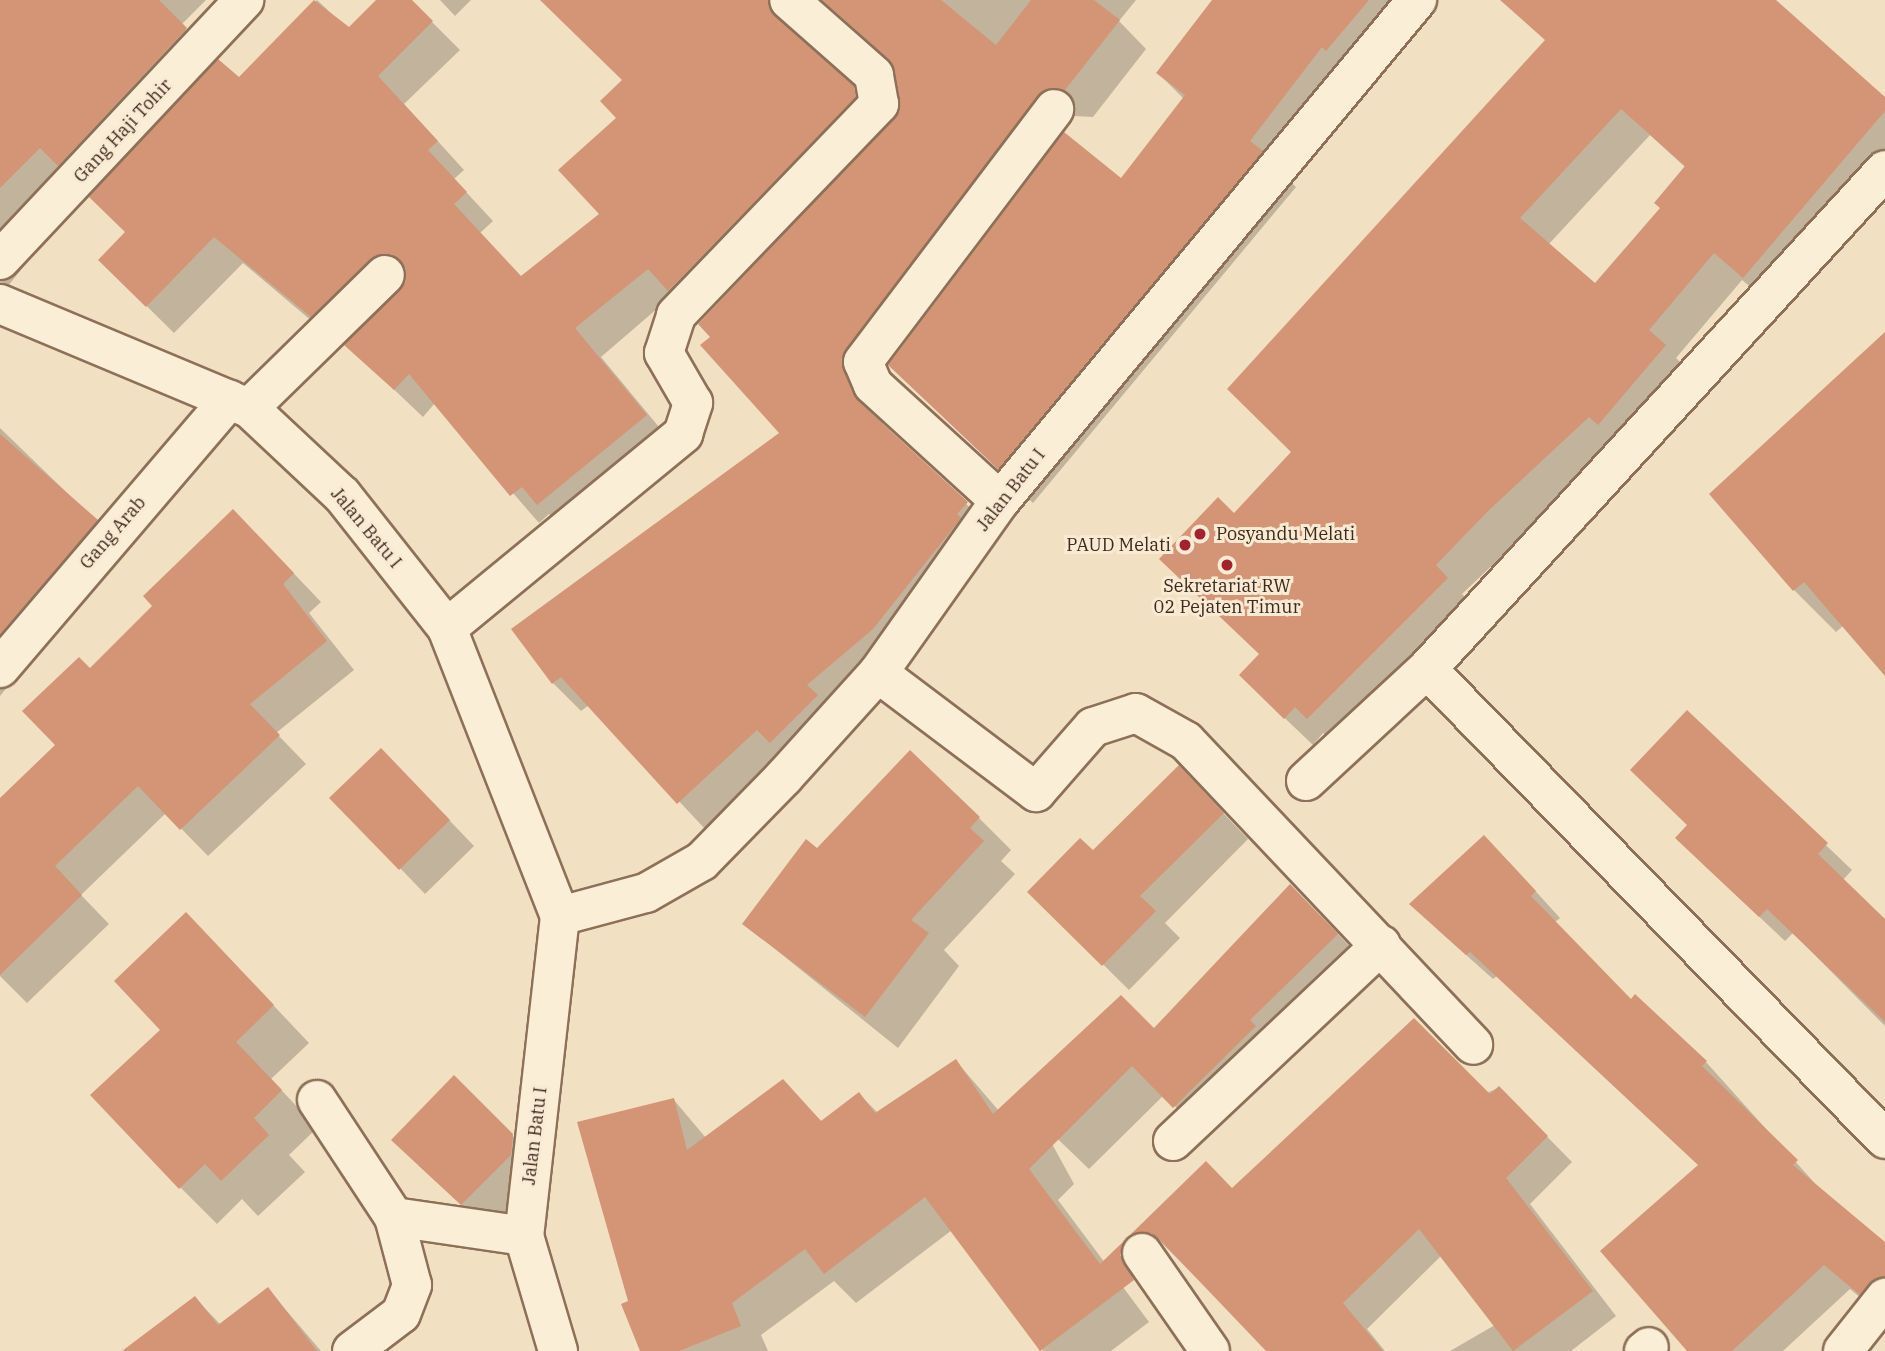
<!DOCTYPE html>
<html>
<head>
<meta charset="utf-8">
<style>
	body { margin:0 }
	#map { position:relative; width:1885px; height:1351px; overflow:hidden; background:#f2e0c3; font-family:"IBM Plex Serif",serif }
	div>[style] { position:absolute }
	.shadow>* { inset:0; background:#0003 }
	.building>* { inset:0; background:#d39575 }
	.roads { filter:drop-shadow(2px 0 #8e7058) drop-shadow(-2px 0 #8e7058) drop-shadow(0 2px #8e7058) drop-shadow(0 -2px #8e7058) }
	.minor>* { height:38px; margin:-19px; padding:0 19px; transform-origin:19px; border-radius:19px; background:#fbeed7 }
	.dots>* { width:19px; height:19px; translate:-50% -50%; box-sizing:border-box; border:4px solid #f8ead3; border-radius:50% }
	span { translate:-50% -50%; white-space:nowrap; text-align:center; line-height:1.15; -webkit-text-stroke:6px #f8ead3; paint-order:stroke }
	.street-label { font-size:18px; color:#3c2a1d }
	.poi-label { font-size:18px; color:#3c2a1d }
	.left { translate:0 -50%; text-align:left }
	.right { translate:-100% -50%; text-align:right }
</style>
</head>
<body>
<div id="map">
	<div class="shadow">
		<i style="clip-path:polygon(0 0,206px 0,181px 25px,239px 80px,317px 0,349px 30px,378px 0,410px 0,460px 50px,404px 104px,464px 170px,454px 179px,493px 221px,480px 233px,522px 278px,601px 214px,624px 80px,542px 0,1136px 0,1119px 21px,1146px 49px,1093px 117px,1074px 116px,1064px 123px,868px 387px,884px 427px,995px 531px,706px 830px,589px 705px,581px 711px,553px 683px,513px 630px,782px 433px,712px 337px,897px 120px,902px 100px,891px 62px,833px 10px,811px 6px,799px 14px,795px 35px,881px 116px,601px 357px,673px 444px,566px 531px,549px 514px,539px 523px,435px 403px,423px 417px,347px 345px,404px 285px,339px 344px,243px 263px,174px 333px,100px 260px,127px 232px,72px 177px,9px 241px,28px 261px,0 296px)"></i>
		<i style="clip-path:polygon(440px 0,471px 0,455px 16px)"></i>
		<i style="clip-path:polygon(1214px 0,1434px 0,1284px 176px,1296px 187px,1033px 503px,890px 365px,1121px 180px,1184px 99px,1158px 73px)"></i>
		<i style="clip-path:polygon(evenodd,1543px 0,1774px 0,1885px 100px,1885px 171px,1771px 304px,1742px 280px,1676px 358px,1693px 374px,1462px 594px,1474px 606px,1336px 745px,1323px 733px,1313px 745px,1269px 703px,1234px 516px,1294px 453px,1546px 41px,1543px 0,1650px 135px,1686px 168px,1662px 208px,1595px 286px,1548px 245px,1650px 135px)"></i>
		<i style="clip-path:polygon(1885px 334px,1885px 673px,1844px 625px,1836px 632px,1794px 590px)"></i>
		<i style="clip-path:polygon(0 428px,122px 546px,0 696px)"></i>
		<i style="clip-path:polygon(261px 539px,321px 602px,309px 613px,354px 670px,276px 733px,306px 764px,208px 856px,166px 813px,81px 895px,109px 924px,27px 1003px,0 976px,0 805px,58px 745px,90px 670px)"></i>
		<i style="clip-path:polygon(1687px 713px,1852px 870px,1842px 881px,1885px 922px,1885px 1026px,1793px 933px,1785px 941px,1703px 864px,1689px 825px)"></i>
		<i style="clip-path:polygon(406px 775px,474px 846px,425px 894px,400px 868px)"></i>
		<i style="clip-path:polygon(1204px 793px,1248px 839px,1165px 923px,1180px 938px,1129px 990px,1030px 892px)"></i>
		<i style="clip-path:polygon(979px 818px,1011px 850px,1001px 861px,1015px 874px,944px 950px,959px 966px,898px 1048px,744px 924px,817px 851px)"></i>
		<i style="clip-path:polygon(1509px 862px,1560px 918px,1555px 922px,1631px 1001px,1706px 1062px,1820px 1189px,1885px 1244px,1885px 1318px,1850px 1289px,1783px 1351px,1689px 1351px,1700px 1166px,1497px 976px,1493px 979px,1437px 929px)"></i>
		<i style="clip-path:polygon(1321px 916px,1368px 966px,1205px 1137px,1164px 1095px,1089px 1169px,1040px 1122px,1074px 1184px,1058px 1200px,1149px 1322px,1111px 1351px,1043px 1351px,952px 1230px,856px 1303px,834px 1281px,761px 1335px,768px 1351px,642px 1351px,630px 1302px,674px 1100px,706px 1138px,783px 1081px,822px 1122px,859px 1094px,878px 1113px,956px 1061px,999px 1111px,1154px 1030px)"></i>
		<i style="clip-path:polygon(222px 951px,309px 1043px,271px 1079px,317px 1128px,289px 1155px,305px 1172px,258px 1216px,242px 1199px,217px 1224px,180px 1187px,162px 1030px)"></i>
		<i style="clip-path:polygon(454px 1078px,538px 1161px,536px 1180px,488px 1229px,418px 1165px)"></i>
		<i style="clip-path:polygon(1499px 1088px,1572px 1162px,1530px 1204px,1616px 1316px,1571px 1351px,1450px 1351px,1495px 1325px,1442px 1255px,1367px 1329px,1385px 1351px,1269px 1351px,1144px 1225px)"></i>
		<i style="clip-path:polygon(268px 1289px,321px 1351px,129px 1351px,195px 1298px,221px 1325px)"></i>
	</div>
	<div class="building">
		<i style="clip-path:polygon(0 0,159px 0,187px 28px,58px 166px,40px 148px,0 188px)"></i>
		<i style="clip-path:polygon(314px 0,349px 27px,376px 0,412px 0,433px 21px,378px 76px,438px 141px,428px 150px,467px 192px,454px 204px,521px 276px,599px 214px,558px 170px,616px 118px,600px 101px,622px 80px,540px 0,768px 0,775px 16px,854px 86px,856px 97px,668px 291px,648px 269px,575px 328px,647px 415px,537px 505px,522px 487px,510px 496px,409px 374px,394px 390px,344px 345px,406px 282px,406px 269px,392px 254px,370px 259px,311px 317px,214px 237px,146px 307px,98px 260px,125px 232px,89px 197px,218px 59px,239px 77px)"></i>
		<i style="clip-path:polygon(822px 0,941px 0,996px 45px,1031px 0,1094px 0,1120px 20px,1065px 90px,1046px 89px,1037px 96px,841px 359px,858px 401px,968px 502px,957px 514px,961px 518px,873px 629px,807px 685px,818px 695px,770px 743px,757px 730px,677px 804px,561px 677px,552px 684px,511px 629px,779px 433px,700px 345px,710px 337px,698px 324px,900px 111px,889px 59px)"></i>
		<i style="clip-path:polygon(1212px 0,1369px 0,1326px 51px,1322px 47px,1250px 141px,1263px 151px,998px 469px,888px 365px,1064px 132px,1121px 178px,1185px 95px,1156px 73px)"></i>
		<i style="clip-path:polygon(evenodd,1500px 0,1776px 0,1885px 97px,1885px 111px,1743px 278px,1714px 253px,1649px 330px,1666px 345px,1598px 425px,1589px 417px,1488px 511px,1436px 565px,1448px 578px,1307px 719px,1295px 707px,1284px 719px,1239px 675px,1259px 654px,1159px 559px,1218px 497px,1234px 513px,1291px 452px,1227px 389px,1545px 40px,1500px 0,1621px 109px,1685px 166px,1654px 203px,1660px 208px,1595px 283px,1520px 218px,1621px 109px)"></i>
		<i style="clip-path:polygon(1885px 332px,1885px 676px,1804px 582px,1793px 591px,1709px 494px)"></i>
		<i style="clip-path:polygon(0 434px,98px 520px,0 634px)"></i>
		<i style="clip-path:polygon(233px 509px,294px 573px,283px 584px,327px 641px,250px 704px,280px 735px,180px 830px,138px 786px,55px 866px,82px 895px,0 975px,0 798px,55px 745px,22px 711px,79px 657px,90px 668px,152px 606px,143px 596px)"></i>
		<i style="clip-path:polygon(1687px 710px,1828px 843px,1818px 854px,1885px 919px,1885px 1022px,1767px 909px,1759px 917px,1675px 838px,1687px 825px,1630px 770px)"></i>
		<i style="clip-path:polygon(381px 748px,450px 820px,399px 870px,329px 798px)"></i>
		<i style="clip-path:polygon(910px 750px,980px 817px,970px 828px,984px 841px,911px 920px,929px 933px,865px 1017px,742px 924px,806px 839px,817px 848px)"></i>
		<i style="clip-path:polygon(1179px 765px,1224px 813px,1140px 896px,1156px 911px,1102px 966px,1027px 892px,1080px 838px,1093px 850px)"></i>
		<i style="clip-path:polygon(1484px 835px,1536px 891px,1531px 896px,1631px 999px,1635px 994px,1707px 1061px,1702px 1066px,1798px 1160px,1793px 1165px,1885px 1242px,1885px 1277px,1860px 1295px,1824px 1265px,1732px 1351px,1687px 1351px,1600px 1251px,1698px 1165px,1470px 952px,1466px 955px,1409px 904px)"></i>
		<i style="clip-path:polygon(1290px 884px,1338px 934px,1250px 1020px,1256px 1026px,1173px 1108px,1132px 1066px,1029px 1169px,1100px 1264px,1125px 1240px,1120px 1255px,1134px 1280px,1040px 1351px,925px 1197px,824px 1274px,805px 1249px,732px 1303px,741px 1326px,679px 1351px,640px 1351px,621px 1304px,628px 1301px,577px 1122px,674px 1098px,687px 1150px,783px 1079px,821px 1121px,859px 1092px,875px 1113px,956px 1059px,993px 1114px,1121px 995px,1154px 1028px)"></i>
		<i style="clip-path:polygon(186px 912px,274px 1005px,236px 1042px,282px 1090px,254px 1118px,269px 1135px,221px 1181px,205px 1164px,179px 1189px,90px 1095px,160px 1030px,114px 981px)"></i>
		<i style="clip-path:polygon(1414px 1018px,1490px 1094px,1499px 1086px,1548px 1136px,1506px 1178px,1593px 1291px,1513px 1351px,1419px 1229px,1343px 1303px,1383px 1351px,1266px 1351px,1160px 1240px,1151px 1233px,1131px 1234px,1206px 1161px,1232px 1188px)"></i>
		<i style="clip-path:polygon(454px 1075px,513px 1134px,511px 1155px,461px 1205px,391px 1140px)"></i>
		<i style="clip-path:polygon(268px 1287px,317px 1351px,122px 1351px,195px 1296px,218px 1325px)"></i>
	</div>
	<div class="roads">
		<div class="minor">
			<i style="left:0;top:260px;width:357px;rotate:-46.8deg"></i>
			<i style="left:0;top:304px;width:270px;rotate:22.7deg"></i>
			<i style="left:249px;top:408px;width:127px;rotate:43.1deg"></i>
			<i style="left:342px;top:495px;width:169px;rotate:51.7deg"></i>
			<i style="left:447px;top:628px;width:309px;rotate:68.6deg"></i>
			<i style="left:560px;top:916px;width:322px;rotate:96.4deg"></i>
			<i style="left:524px;top:1236px;width:120px;rotate:73.5deg"></i>
			<i style="left:249px;top:408px;width:190px;rotate:-44.4deg"></i>
			<i style="left:1000px;top:501px;width:172px;rotate:-137.6deg"></i>
			<i style="left:873px;top:385px;width:25px;rotate:-113deg"></i>
			<i style="left:863px;top:362px;width:317px;rotate:-52.9deg"></i>
			<i style="left:447px;top:628px;width:306px;rotate:-39.4deg"></i>
			<i style="left:683px;top:434px;width:33px;rotate:-72deg"></i>
			<i style="left:693px;top:403px;width:58px;rotate:-120.1deg"></i>
			<i style="left:664px;top:353px;width:40px;rotate:-72deg"></i>
			<i style="left:676px;top:315px;width:293px;rotate:-46.1deg"></i>
			<i style="left:879px;top:104px;width:29px;rotate:-100deg"></i>
			<i style="left:874px;top:75px;width:113px;rotate:-138.6deg"></i>
			<i style="left:0;top:668px;width:353px;rotate:-49.5deg"></i>
			<i style="left:1427px;top:669px;width:656px;rotate:45.74deg"></i>
			<i style="left:878px;top:673px;width:198px;rotate:37deg"></i>
			<i style="left:1036px;top:792px;width:86px;rotate:-48.8deg"></i>
			<i style="left:1093px;top:727px;width:45px;rotate:-18deg"></i>
			<i style="left:1136px;top:713px;width:57px;rotate:29.2deg"></i>
			<i style="left:1186px;top:741px;width:418px;rotate:46.6deg"></i>
			<i style="left:1306px;top:781px;width:165px;rotate:-42.8deg"></i>
			<i style="left:1427px;top:669px;width:677px;rotate:-47.45deg"></i>
			<i style="left:560px;top:916px;width:89px;rotate:-15deg"></i>
			<i style="left:646px;top:893px;width:64px;rotate:-29.7deg"></i>
			<i style="left:702px;top:861px;width:117px;rotate:-45.7deg"></i>
			<i style="left:784px;top:777px;width:140px;rotate:-47.9deg"></i>
			<i style="left:878px;top:673px;width:211px;rotate:-54.7deg"></i>
			<i style="left:1000px;top:501px;width:652px;rotate:-50.23deg"></i>
			<i style="left:317px;top:1100px;width:140px;rotate:56.7deg"></i>
			<i style="left:394px;top:1217px;width:131px;rotate:8.3deg"></i>
			<i style="left:1173px;top:1141px;width:286px;rotate:-43.3deg"></i>
			<i style="left:1142px;top:1253px;width:119px;rotate:55.2deg"></i>
			<i style="left:352px;top:1351px;width:61px;rotate:-37.1deg"></i>
			<i style="left:401px;top:1314px;width:31px;rotate:-69deg"></i>
			<i style="left:412px;top:1285px;width:70px;rotate:-104.8deg"></i>
			<i style="left:1644px;top:1351px;width:6px;rotate:-39deg"></i>
			<i style="left:1843px;top:1351px;width:68px;rotate:-51.6deg"></i>
		</div>
	</div>
	<div class="dots">
		<i style="left:1200px;top:534px;background:#a2232e"></i>
		<i style="left:1185px;top:545px;background:#a2232e"></i>
		<i style="left:1227px;top:565px;background:#a2232e"></i>
	</div>
	<div class="street-label">
		<span style="left:123px;top:131px;rotate:-47deg">Gang Haji Tohir</span>
		<span style="left:1011px;top:490px;rotate:-52deg">Jalan Batu I</span>
		<span style="left:366px;top:528px;rotate:50deg">Jalan Batu I</span>
		<span style="left:113px;top:533px;rotate:-49deg">Gang Arab</span>
		<span style="left:535px;top:1136px;rotate:-83deg">Jalan Batu I</span>
	</div>
	<div class="poi-label">
		<span class="left" style="left:1216px;top:534px">Posyandu Melati</span>
		<span class="right" style="left:1171px;top:545px">PAUD Melati</span>
		<span style="left:1227px;top:597px">Sekretariat RW<br>02 Pejaten Timur</span>
	</div>
</div>
</body>
</html>
